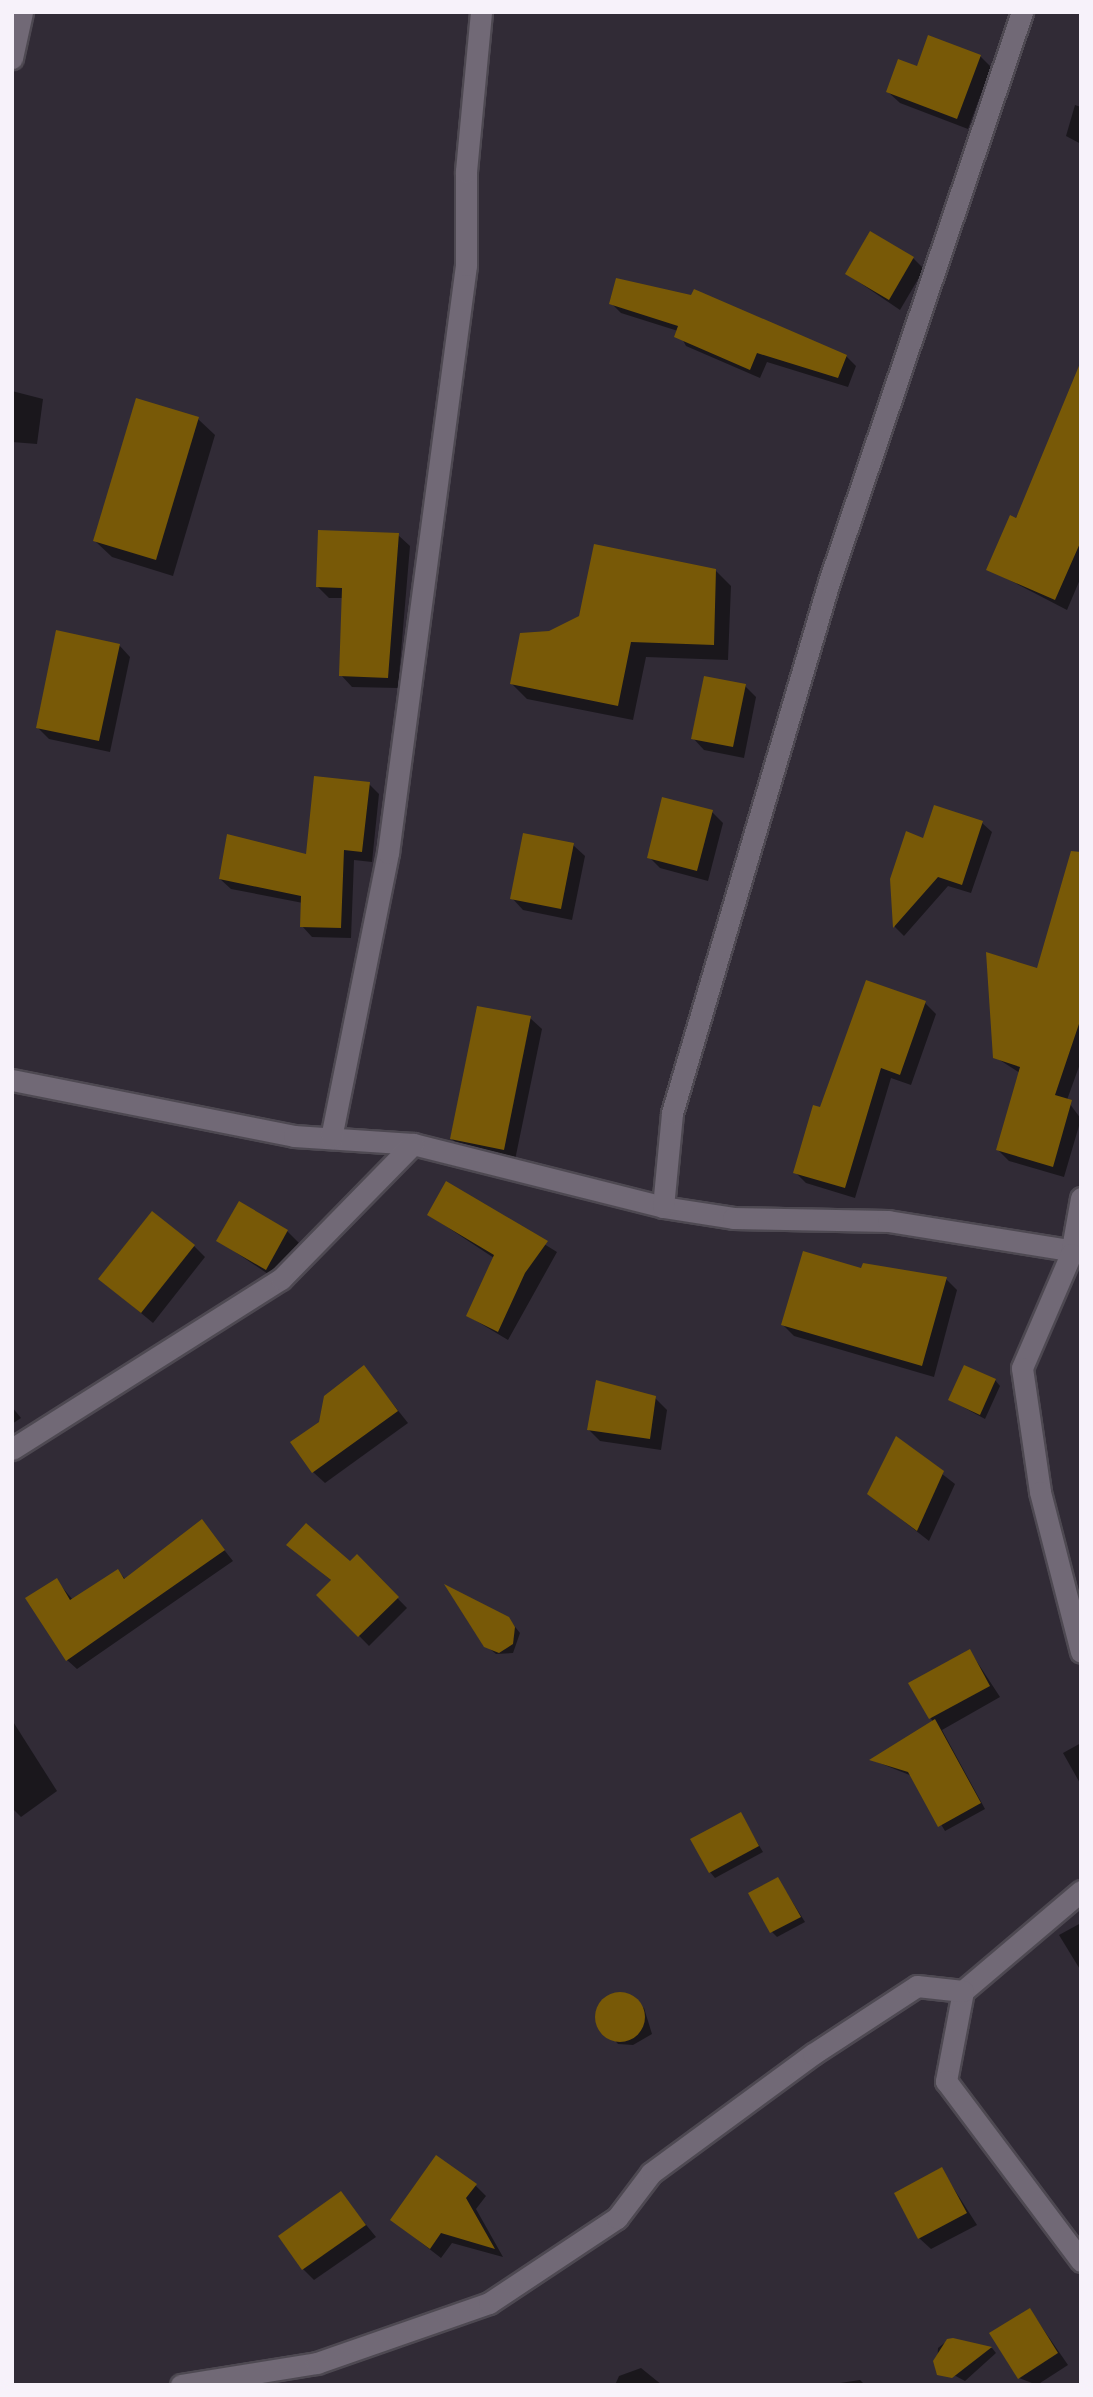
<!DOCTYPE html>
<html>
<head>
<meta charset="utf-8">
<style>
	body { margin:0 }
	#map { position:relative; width:1093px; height:2397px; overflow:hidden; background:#312b36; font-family:"Alegreya Sans",sans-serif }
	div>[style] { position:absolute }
	.shadow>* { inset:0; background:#0007 }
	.building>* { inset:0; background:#785907 }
	.round { border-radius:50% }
	.roads { filter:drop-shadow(2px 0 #4e4952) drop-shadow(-2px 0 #4e4952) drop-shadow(0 2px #4e4952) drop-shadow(0 -2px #4e4952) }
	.street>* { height:21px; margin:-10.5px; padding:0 10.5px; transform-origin:10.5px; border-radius:10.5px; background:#716976 }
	span { translate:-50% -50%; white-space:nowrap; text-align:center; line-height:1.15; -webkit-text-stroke:5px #27212c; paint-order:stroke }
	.frame { position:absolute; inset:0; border:14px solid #f7f2fa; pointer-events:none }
</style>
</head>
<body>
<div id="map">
	<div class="shadow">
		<i style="clip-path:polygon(980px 56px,991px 67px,968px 129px,900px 103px,888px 92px,918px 68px)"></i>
		<i style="clip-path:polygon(1075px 105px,1081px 107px,1081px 144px,1066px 136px)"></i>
		<i style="clip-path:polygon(913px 258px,924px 269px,900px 310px,847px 274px)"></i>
		<i style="clip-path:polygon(611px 303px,846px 356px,856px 366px,848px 387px,767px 362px,760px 378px,686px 346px,678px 331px,621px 313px)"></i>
		<i style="clip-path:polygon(12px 391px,43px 399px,37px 444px,12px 442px)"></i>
		<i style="clip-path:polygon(1081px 398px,1081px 577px,1067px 610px,988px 569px)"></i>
		<i style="clip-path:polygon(198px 419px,215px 435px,173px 576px,112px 557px,95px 541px)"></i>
		<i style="clip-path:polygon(398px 535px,410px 546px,398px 688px,352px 687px,341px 675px,343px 598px,329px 598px,317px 586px)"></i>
		<i style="clip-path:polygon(715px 570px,731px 586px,728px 660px,646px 657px,633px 720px,527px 699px,512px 684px,549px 633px)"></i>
		<i style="clip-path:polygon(119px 645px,130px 657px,110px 752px,49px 739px,38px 728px)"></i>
		<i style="clip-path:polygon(745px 686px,756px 697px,744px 758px,704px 750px,693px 738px)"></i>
		<i style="clip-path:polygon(369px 784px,379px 794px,372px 862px,354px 860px,351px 938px,312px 937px,302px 926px,303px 903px,231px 889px,220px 879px,307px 856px)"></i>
		<i style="clip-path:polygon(712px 812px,723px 823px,708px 881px,660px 868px,649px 857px)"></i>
		<i style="clip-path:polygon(982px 823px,992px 832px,971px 893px,948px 886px,904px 936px,895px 927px,892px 879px,925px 840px)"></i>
		<i style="clip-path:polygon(573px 845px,585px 856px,572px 920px,523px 910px,512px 898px)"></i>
		<i style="clip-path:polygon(1081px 891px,1081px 1061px,1067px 1100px,1081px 1119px,1064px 1177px,1009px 1161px,998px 1150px,1020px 1073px,995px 1057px)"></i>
		<i style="clip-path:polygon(925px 1003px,936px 1014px,911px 1085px,891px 1078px,855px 1198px,806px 1183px,795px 1172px,821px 1109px)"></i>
		<i style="clip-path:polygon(530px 1018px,542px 1029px,515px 1160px,463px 1150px,452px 1139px)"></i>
		<i style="clip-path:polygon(447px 1184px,557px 1252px,508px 1340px,468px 1316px,494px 1258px,429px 1215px)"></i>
		<i style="clip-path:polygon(287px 1231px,299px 1243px,277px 1280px,219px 1241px)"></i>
		<i style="clip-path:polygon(194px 1246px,205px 1257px,153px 1323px,100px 1279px)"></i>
		<i style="clip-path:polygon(946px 1279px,957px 1290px,934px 1377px,794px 1336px,783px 1325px)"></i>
		<i style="clip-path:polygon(364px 1368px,408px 1423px,325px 1483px,313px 1472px,320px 1423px)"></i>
		<i style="clip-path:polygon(995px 1380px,1000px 1386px,985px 1419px,950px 1400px)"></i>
		<i style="clip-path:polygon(655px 1398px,667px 1410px,661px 1450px,600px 1441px,588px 1429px)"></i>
		<i style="clip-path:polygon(12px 1407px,21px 1418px,12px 1424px)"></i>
		<i style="clip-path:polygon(897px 1439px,955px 1484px,929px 1541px,869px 1494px)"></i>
		<i style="clip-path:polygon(202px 1522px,233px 1561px,77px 1669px,67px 1660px,56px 1580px,73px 1600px,118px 1571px,126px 1580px)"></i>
		<i style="clip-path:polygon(288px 1545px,350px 1564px,357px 1557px,407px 1608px,369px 1646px,319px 1595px,332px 1581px)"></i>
		<i style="clip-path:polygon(508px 1618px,520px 1633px,513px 1653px,496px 1654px,490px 1649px)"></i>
		<i style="clip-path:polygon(970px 1651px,1000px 1697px,942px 1730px,985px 1809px,945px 1831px,912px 1776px,872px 1760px,933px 1722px,910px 1683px)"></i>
		<i style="clip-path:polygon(12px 1720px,57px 1791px,21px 1817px,12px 1808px)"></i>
		<i style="clip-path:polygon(1081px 1743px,1081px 1785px,1063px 1753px)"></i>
		<i style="clip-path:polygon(740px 1814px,763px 1852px,715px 1878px,710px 1872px)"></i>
		<i style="clip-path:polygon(778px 1879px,805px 1922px,777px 1937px,772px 1932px)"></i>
		<i style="clip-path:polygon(1081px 1923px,1081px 1971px,1059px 1935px)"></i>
		<i style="clip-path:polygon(626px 1994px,644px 2008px,652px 2034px,633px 2045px,618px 2044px,597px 2020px,599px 2005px)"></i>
		<i style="clip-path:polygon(942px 2170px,977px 2225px,931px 2249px,919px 2238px)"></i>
		<i style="clip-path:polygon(475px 2185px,486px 2196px,476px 2209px,503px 2257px,452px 2243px,441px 2258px,392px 2220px)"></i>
		<i style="clip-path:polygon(341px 2194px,376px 2237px,314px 2280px,303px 2269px)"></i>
		<i style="clip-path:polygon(1030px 2310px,1068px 2365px,1037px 2385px,1019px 2378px)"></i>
		<i style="clip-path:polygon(947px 2341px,992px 2348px,996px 2353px,965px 2381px,937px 2366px,938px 2348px)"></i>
		<i style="clip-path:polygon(641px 2368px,662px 2385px,615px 2385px,619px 2376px)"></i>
		<i style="clip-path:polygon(860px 2380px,865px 2385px,840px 2385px,840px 2383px)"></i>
	</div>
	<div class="building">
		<i style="clip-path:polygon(928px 35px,981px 55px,957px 119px,886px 92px,898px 59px,917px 66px)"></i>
		<i style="clip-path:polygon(870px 231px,914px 257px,889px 300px,845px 274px)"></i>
		<i style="clip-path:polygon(616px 278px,691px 295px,694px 289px,847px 355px,838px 378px,757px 353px,750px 370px,674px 337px,678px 326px,609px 304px)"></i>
		<i style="clip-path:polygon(1081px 361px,1081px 541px,1055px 600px,986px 570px,1010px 515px,1016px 518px)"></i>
		<i style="clip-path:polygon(136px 398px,199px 417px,156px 560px,93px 541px)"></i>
		<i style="clip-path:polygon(318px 530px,399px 533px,388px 678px,339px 676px,342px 588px,316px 587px)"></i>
		<i style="clip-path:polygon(594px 544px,716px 569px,714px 645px,631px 642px,618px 706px,510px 684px,520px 633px,549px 631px,579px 616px)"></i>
		<i style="clip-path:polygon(56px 630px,120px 644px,99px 741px,36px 728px)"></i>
		<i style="clip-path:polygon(704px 676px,746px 684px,733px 747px,691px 739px)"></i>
		<i style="clip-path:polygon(314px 776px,370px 782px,362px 852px,344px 850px,341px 928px,300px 927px,301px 896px,219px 879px,227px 834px,306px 854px)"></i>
		<i style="clip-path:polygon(662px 797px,713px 810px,697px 871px,647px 858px)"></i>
		<i style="clip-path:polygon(934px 805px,983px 821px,962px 885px,938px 877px,893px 928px,890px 879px,906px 831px,923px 838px)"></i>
		<i style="clip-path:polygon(523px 833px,574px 843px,561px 909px,510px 899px)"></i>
		<i style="clip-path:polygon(1071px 851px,1081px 852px,1081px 1018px,1055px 1095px,1072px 1100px,1053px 1167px,996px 1150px,1020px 1067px,993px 1058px,986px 952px,1037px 968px)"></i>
		<i style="clip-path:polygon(866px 980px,926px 1001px,900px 1075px,881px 1068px,845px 1188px,793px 1173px,813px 1105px,820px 1107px)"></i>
		<i style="clip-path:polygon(477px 1006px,531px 1016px,504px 1150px,450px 1139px)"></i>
		<i style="clip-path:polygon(446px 1181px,548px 1241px,525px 1273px,498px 1332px,466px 1316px,494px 1255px,427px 1215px)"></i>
		<i style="clip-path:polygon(239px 1201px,288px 1230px,266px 1270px,216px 1241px)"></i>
		<i style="clip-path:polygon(152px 1211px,195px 1245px,141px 1313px,98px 1279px)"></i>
		<i style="clip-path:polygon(803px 1251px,861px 1268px,863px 1263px,947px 1277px,922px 1366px,781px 1325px)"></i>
		<i style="clip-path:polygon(364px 1365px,398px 1411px,312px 1473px,290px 1442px,319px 1422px,324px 1396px)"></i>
		<i style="clip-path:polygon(964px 1365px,996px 1379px,980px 1415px,948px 1400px)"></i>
		<i style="clip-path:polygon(596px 1380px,656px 1396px,650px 1439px,587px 1430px)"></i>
		<i style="clip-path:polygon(896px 1436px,944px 1471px,917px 1531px,867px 1494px)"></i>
		<i style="clip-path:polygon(202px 1519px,225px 1550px,66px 1661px,25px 1598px,57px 1578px,70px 1600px,118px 1569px,124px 1579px)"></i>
		<i style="clip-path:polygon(306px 1523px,350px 1561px,357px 1554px,399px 1597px,358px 1637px,316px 1595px,331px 1580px,286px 1545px)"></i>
		<i style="clip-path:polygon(444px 1584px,509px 1617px,515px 1627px,513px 1644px,499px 1653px,484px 1647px)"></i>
		<i style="clip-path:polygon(970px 1649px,990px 1686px,929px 1719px,908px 1683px)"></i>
		<i style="clip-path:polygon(935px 1719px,981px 1803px,938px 1827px,908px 1772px,869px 1760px)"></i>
		<i style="clip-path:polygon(741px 1812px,759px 1846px,709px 1873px,690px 1839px)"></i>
		<i style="clip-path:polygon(778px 1877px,801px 1917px,770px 1933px,748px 1893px)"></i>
		<i class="round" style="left:595px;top:1992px;width:50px;height:50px"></i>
		<i style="clip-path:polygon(436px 2155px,477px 2184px,466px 2198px,495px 2249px,441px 2233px,430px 2249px,390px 2220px)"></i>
		<i style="clip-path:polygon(942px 2167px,967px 2213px,918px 2239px,894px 2193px)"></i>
		<i style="clip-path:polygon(341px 2191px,366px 2225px,302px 2270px,278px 2236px)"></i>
		<i style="clip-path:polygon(1030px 2308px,1058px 2353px,1018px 2379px,989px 2333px)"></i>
		<i style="clip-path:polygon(947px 2339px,953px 2338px,992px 2347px,952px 2378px,937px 2375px,933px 2361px)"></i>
	</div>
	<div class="roads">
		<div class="street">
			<i style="left:12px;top:58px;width:47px;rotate:-77.7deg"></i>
			<i style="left:12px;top:1080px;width:288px;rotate:11.2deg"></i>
			<i style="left:294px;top:1136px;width:119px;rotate:3.8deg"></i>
			<i style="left:413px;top:1144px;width:258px;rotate:14.1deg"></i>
			<i style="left:663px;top:1207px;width:71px;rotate:8.9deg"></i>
			<i style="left:733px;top:1218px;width:155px;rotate:1.1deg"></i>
			<i style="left:888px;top:1221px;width:195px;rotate:9.1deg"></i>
			<i style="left:331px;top:1138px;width:291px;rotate:-78.7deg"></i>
			<i style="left:388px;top:853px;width:593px;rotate:-82.44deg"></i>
			<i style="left:466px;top:265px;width:94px;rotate:-90deg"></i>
			<i style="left:466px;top:171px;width:160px;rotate:-84.6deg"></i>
			<i style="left:1081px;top:1198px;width:57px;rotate:100.1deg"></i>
			<i style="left:1071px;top:1254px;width:124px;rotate:113.3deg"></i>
			<i style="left:1022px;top:1368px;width:125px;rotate:81.7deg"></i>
			<i style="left:1040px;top:1492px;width:165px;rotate:75.6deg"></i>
			<i style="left:663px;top:1207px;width:94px;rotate:-84.5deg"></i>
			<i style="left:672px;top:1113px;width:554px;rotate:-73.53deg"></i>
			<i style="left:829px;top:582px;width:602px;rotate:-71.29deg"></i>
			<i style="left:12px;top:1449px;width:318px;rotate:-32.3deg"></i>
			<i style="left:281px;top:1279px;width:189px;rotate:-45.6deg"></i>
			<i style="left:1081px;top:1891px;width:155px;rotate:139.7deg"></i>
			<i style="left:963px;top:1991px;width:92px;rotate:100.7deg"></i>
			<i style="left:946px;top:2081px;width:225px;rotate:53.1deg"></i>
			<i style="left:181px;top:2385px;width:138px;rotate:-9.2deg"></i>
			<i style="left:317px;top:2363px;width:182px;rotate:-19.2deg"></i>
			<i style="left:489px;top:2303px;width:154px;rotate:-33.6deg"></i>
			<i style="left:617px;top:2218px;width:56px;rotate:-52.9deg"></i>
			<i style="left:651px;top:2173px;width:201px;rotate:-36.3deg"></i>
			<i style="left:813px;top:2054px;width:124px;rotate:-33.2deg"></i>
			<i style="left:917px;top:1986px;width:46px;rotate:6.2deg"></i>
		</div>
	</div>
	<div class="frame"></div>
</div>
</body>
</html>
